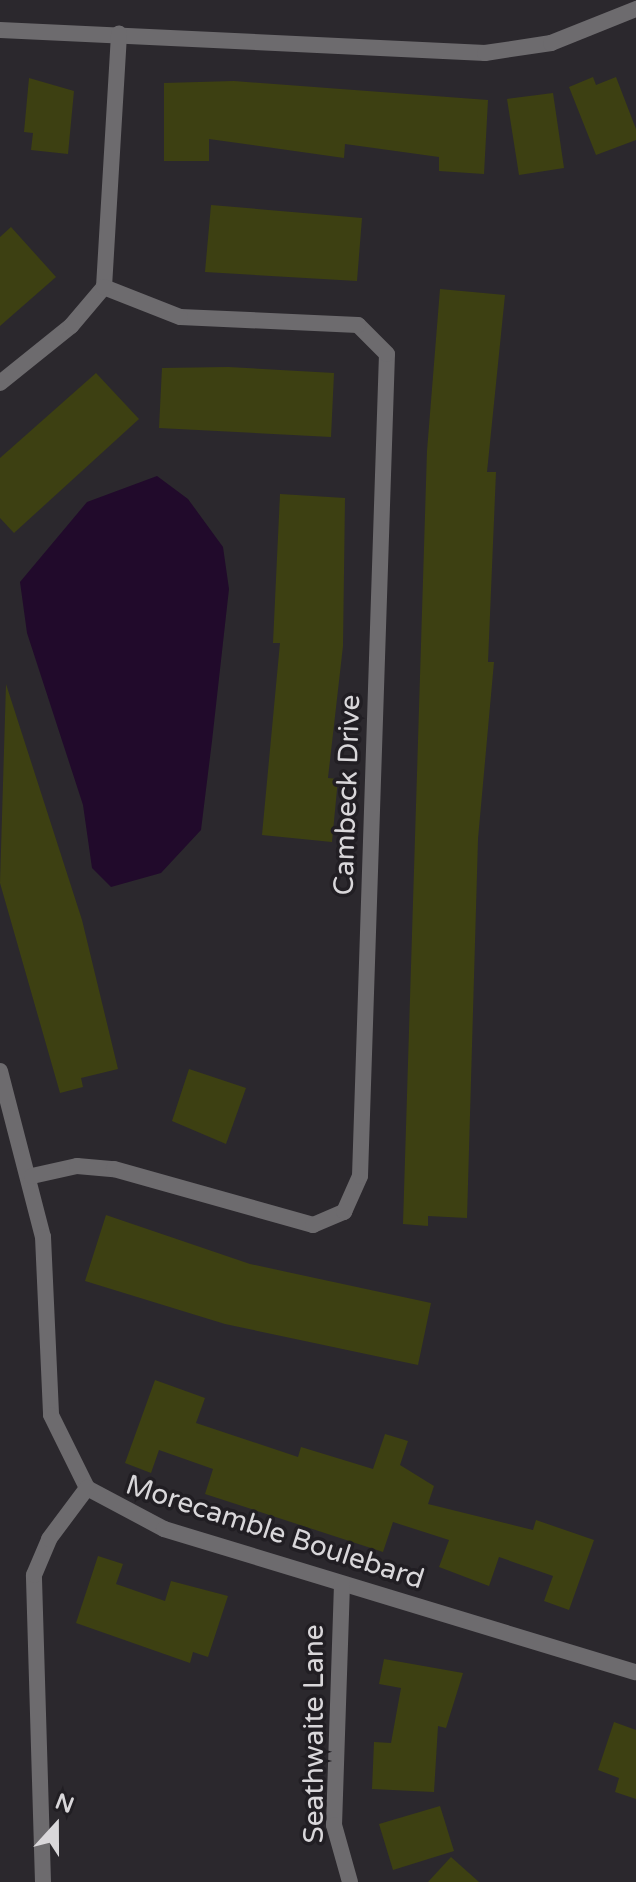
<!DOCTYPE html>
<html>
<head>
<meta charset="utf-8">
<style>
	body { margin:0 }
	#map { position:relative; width:636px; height:1882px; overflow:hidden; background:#2b282d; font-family:"Varela Round",sans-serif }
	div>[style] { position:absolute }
	.water>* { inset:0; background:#210a2b }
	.building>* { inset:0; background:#3d4012 }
	.street>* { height:16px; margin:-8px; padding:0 8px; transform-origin:8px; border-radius:8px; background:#6d6b6e }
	span { translate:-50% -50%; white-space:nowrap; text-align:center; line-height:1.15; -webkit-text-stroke:7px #211e23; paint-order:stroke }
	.street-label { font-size:28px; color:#d9d7da }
	.north { position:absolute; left:16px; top:1786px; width:80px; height:80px; -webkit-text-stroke:6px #211e23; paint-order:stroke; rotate:21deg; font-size:22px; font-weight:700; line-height:32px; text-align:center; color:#d9d7da }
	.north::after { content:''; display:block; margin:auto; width:28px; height:36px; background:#d9d7da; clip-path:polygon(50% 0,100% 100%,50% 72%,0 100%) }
</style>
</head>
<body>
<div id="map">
	<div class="water">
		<i style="clip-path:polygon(157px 476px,188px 499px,223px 547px,229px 589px,212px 741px,201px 830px,161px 873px,111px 887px,92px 868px,83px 805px,27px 633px,20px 582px,87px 502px)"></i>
	</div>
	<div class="building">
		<i style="clip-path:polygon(593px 77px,596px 85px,616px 77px,636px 129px,636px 140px,596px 155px,569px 87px)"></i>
		<i style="clip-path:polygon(29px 78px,74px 91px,68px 154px,31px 150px,33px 133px,24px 132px)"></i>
		<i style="clip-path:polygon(234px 81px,488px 100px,484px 174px,439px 171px,439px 157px,345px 144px,344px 158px,209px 139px,209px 161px,164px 161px,164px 83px)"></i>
		<i style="clip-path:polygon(553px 93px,564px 168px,519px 175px,507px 99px)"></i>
		<i style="clip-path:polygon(211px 205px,362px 218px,357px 281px,205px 272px)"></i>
		<i style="clip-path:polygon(11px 227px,56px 277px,0 326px,0 237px)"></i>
		<i style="clip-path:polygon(440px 289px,505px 295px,487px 472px,496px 472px,488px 662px,494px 662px,478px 839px,467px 1218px,428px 1216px,428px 1226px,403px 1224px,427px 451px)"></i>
		<i style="clip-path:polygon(228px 367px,334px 373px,331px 437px,159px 428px,162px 368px)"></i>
		<i style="clip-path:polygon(96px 373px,139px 419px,14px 533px,0 518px,0 458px)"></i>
		<i style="clip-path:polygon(280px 494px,345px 498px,343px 646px,328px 778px,338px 779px,332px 842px,262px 835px,280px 643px,273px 643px)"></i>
		<i style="clip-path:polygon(6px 684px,82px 920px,118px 1069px,81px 1078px,83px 1087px,60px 1093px,0 883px)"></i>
		<i style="clip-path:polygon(189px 1069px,246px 1088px,226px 1144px,172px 1121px)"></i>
		<i style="clip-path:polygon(106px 1215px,250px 1264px,431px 1303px,418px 1365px,225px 1324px,85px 1281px)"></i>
		<i style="clip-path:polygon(155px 1380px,205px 1398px,196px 1423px,298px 1457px,301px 1447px,373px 1469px,385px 1434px,408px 1441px,400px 1465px,434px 1486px,428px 1504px,533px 1530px,536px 1520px,594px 1540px,569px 1610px,544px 1601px,553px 1576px,499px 1557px,489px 1586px,439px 1567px,449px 1540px,393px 1522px,383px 1552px,205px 1494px,213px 1469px,159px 1450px,151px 1473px,125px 1463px)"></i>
		<i style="clip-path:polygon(98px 1556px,123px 1564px,116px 1584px,165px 1601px,171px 1581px,228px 1596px,208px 1657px,193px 1652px,190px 1663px,76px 1623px)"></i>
		<i style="clip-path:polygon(384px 1659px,463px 1673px,446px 1728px,438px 1726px,434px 1792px,372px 1789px,374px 1742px,391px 1743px,401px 1688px,379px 1684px)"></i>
		<i style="clip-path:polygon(614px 1722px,636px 1730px,636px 1799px,615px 1792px,619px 1778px,598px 1770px)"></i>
		<i style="clip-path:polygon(440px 1806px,454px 1851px,393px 1870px,379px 1824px)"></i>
		<i style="clip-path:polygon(451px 1857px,479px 1882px,428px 1882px)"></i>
	</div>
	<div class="street">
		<i style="left:0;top:30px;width:486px;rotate:2.7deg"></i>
		<i style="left:485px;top:53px;width:67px;rotate:-8.6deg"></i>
		<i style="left:551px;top:43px;width:92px;rotate:-21.8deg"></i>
		<i style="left:0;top:383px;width:91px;rotate:-38.8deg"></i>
		<i style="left:71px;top:326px;width:51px;rotate:-49.8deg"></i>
		<i style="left:104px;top:287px;width:254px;rotate:-86.6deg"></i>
		<i style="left:0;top:1071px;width:171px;rotate:75.5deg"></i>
		<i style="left:43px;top:1237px;width:178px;rotate:87.4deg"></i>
		<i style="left:51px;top:1415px;width:81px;rotate:63.7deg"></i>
		<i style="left:87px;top:1488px;width:87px;rotate:28deg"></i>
		<i style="left:164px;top:1529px;width:493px;rotate:16.9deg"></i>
		<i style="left:32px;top:1176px;width:46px;rotate:-12.5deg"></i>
		<i style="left:77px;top:1166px;width:37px;rotate:5deg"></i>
		<i style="left:114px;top:1169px;width:207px;rotate:15.7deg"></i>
		<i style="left:313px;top:1225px;width:34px;rotate:-23deg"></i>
		<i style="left:344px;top:1212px;width:39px;rotate:-66deg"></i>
		<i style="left:360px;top:1176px;width:822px;rotate:-88.12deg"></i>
		<i style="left:387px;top:354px;width:41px;rotate:-135deg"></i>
		<i style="left:358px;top:325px;width:178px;rotate:-177.4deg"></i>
		<i style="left:180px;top:317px;width:82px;rotate:-158.5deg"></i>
		<i style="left:342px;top:1584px;width:241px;rotate:91.9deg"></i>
		<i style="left:334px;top:1825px;width:59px;rotate:74.3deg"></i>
		<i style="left:43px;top:1882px;width:307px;rotate:-91.7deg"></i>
		<i style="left:34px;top:1575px;width:39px;rotate:-67deg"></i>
		<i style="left:49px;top:1539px;width:64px;rotate:-53.3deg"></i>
	</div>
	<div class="street-label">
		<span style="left:347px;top:795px;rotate:-88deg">Cambeck Drive</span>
		<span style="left:275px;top:1532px;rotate:18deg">Morecamble Boulebard</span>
		<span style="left:314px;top:1734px;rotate:-90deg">Seathwaite Lane</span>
	</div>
	<div class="north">N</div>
</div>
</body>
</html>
